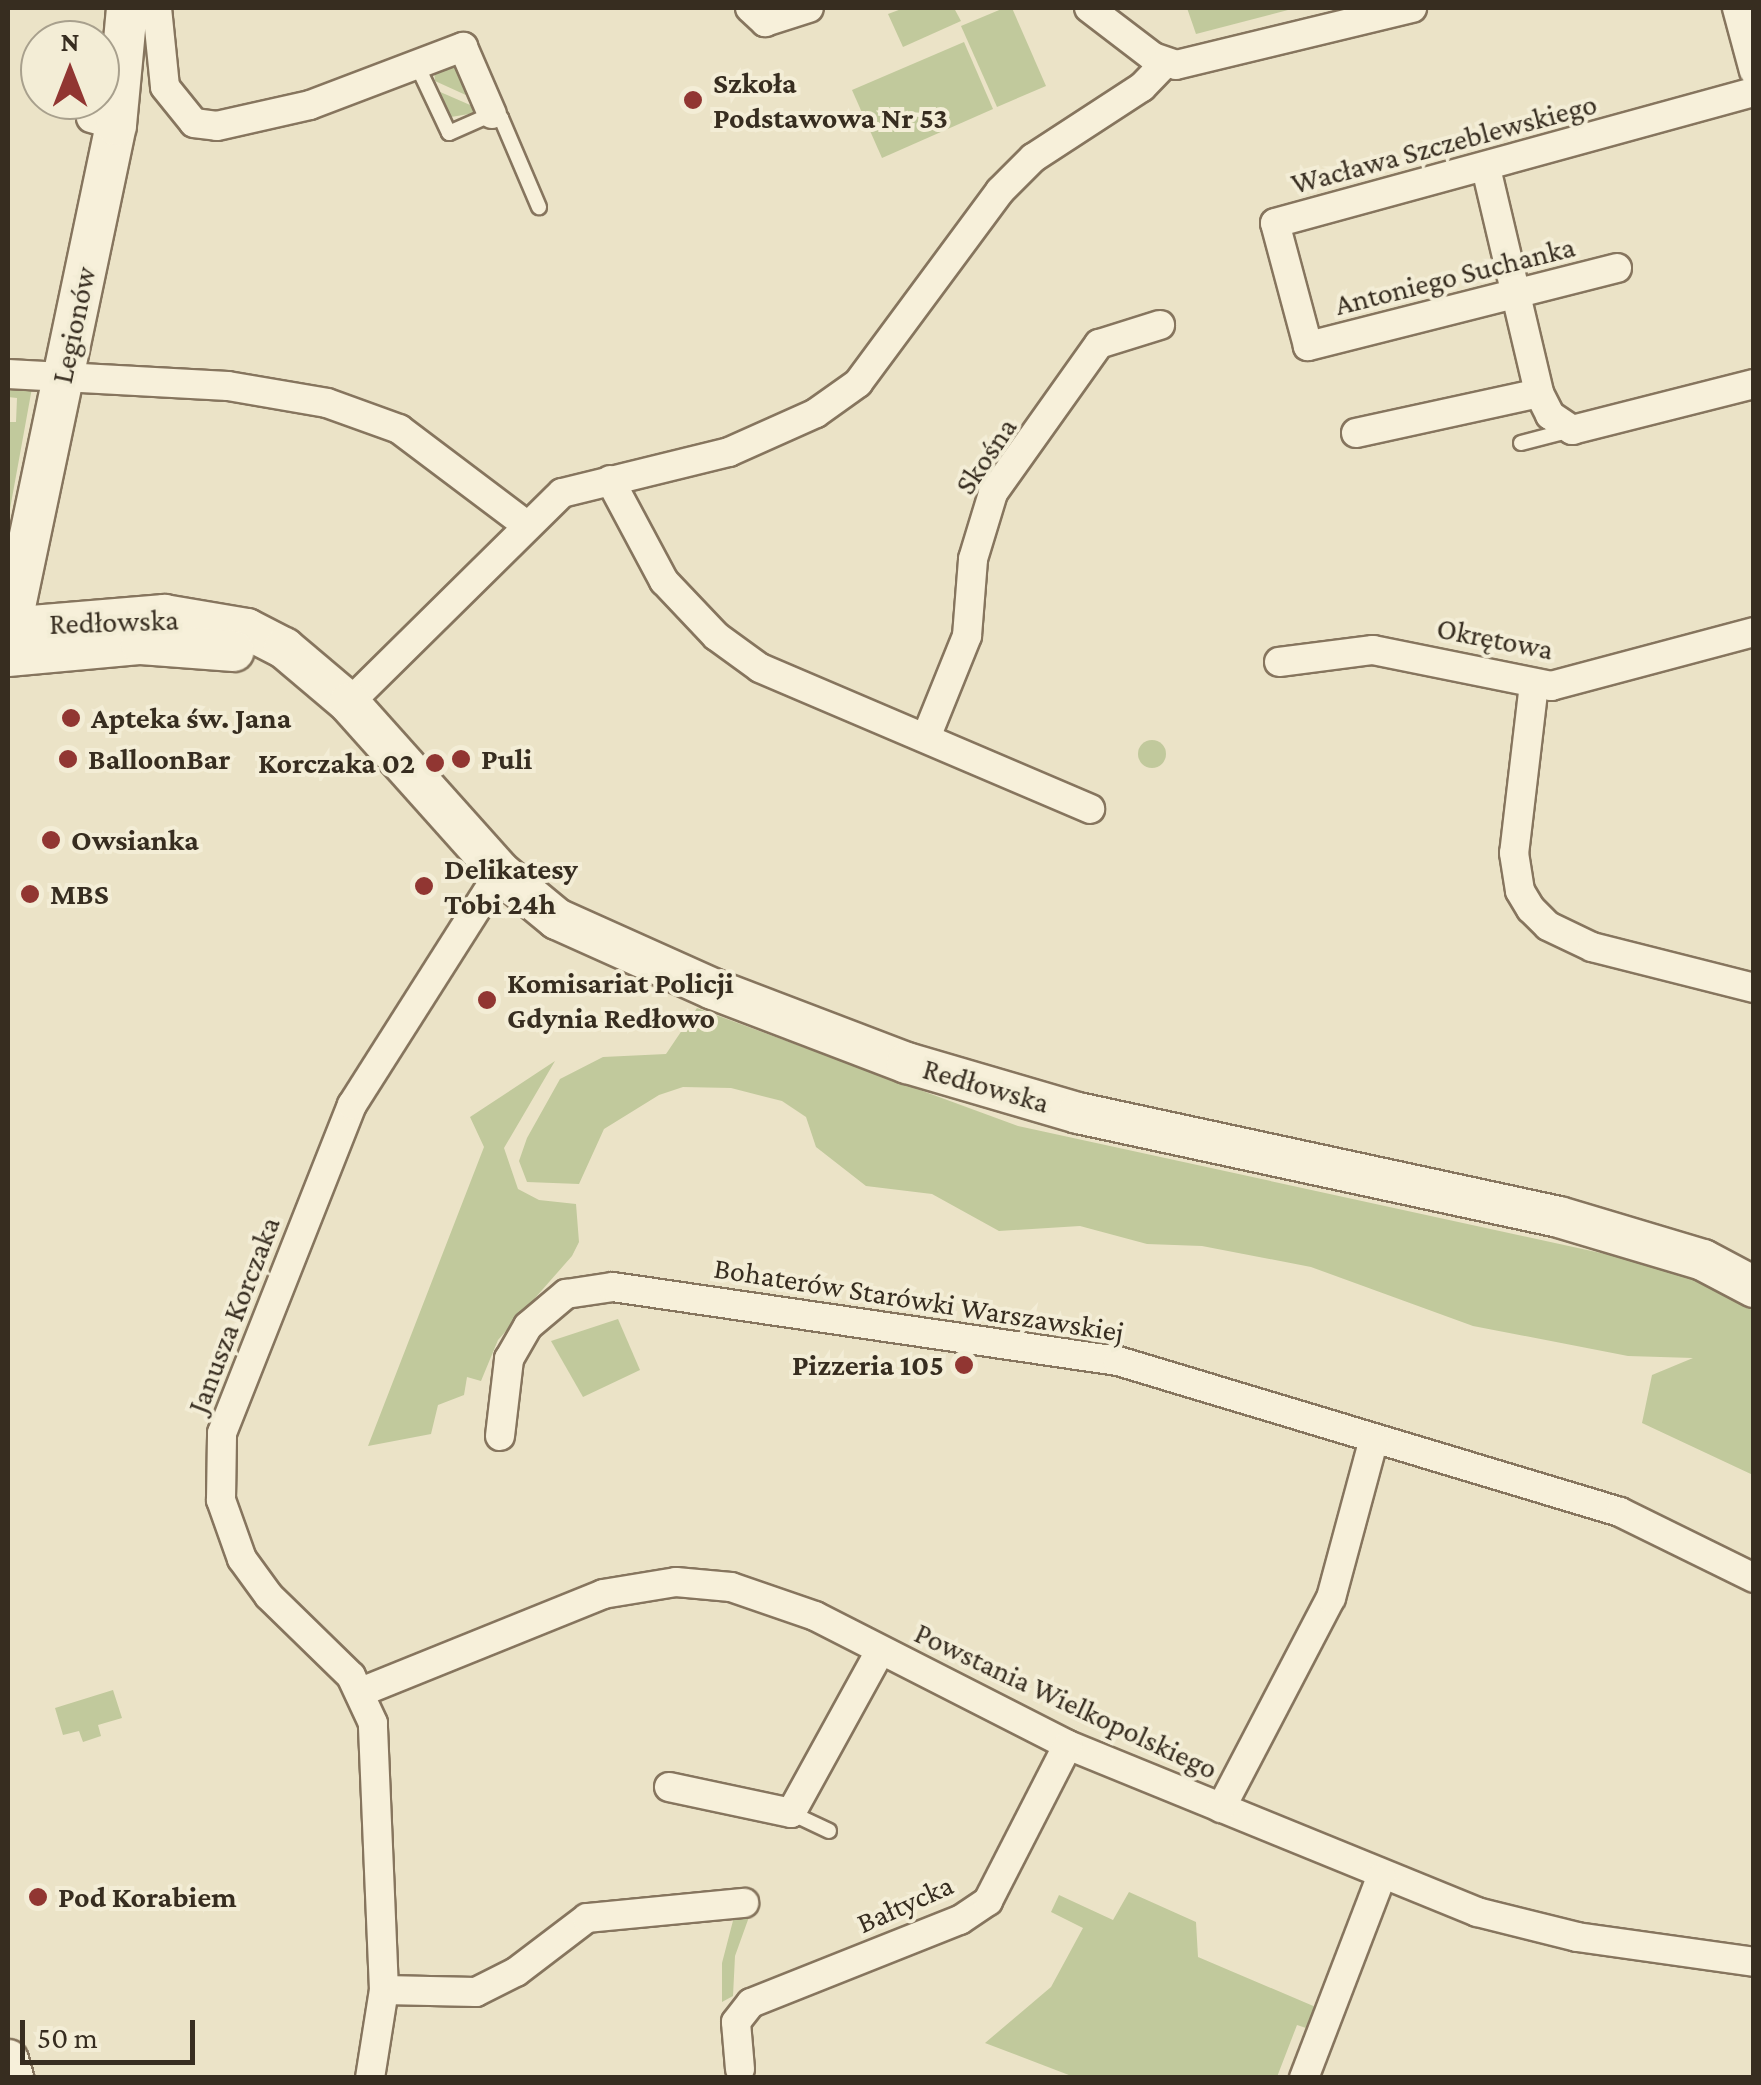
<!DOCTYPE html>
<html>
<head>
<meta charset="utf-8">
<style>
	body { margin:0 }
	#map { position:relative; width:1761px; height:2085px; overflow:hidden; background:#ebe3c7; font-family:"Crimson Pro",serif }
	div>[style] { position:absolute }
	.green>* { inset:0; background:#c1c99c }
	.round { border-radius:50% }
	.roads { filter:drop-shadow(2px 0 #86755e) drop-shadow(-2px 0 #86755e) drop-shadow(0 2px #86755e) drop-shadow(0 -2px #86755e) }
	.lane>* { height:14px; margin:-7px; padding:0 7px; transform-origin:7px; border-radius:7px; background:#f7f0da }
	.street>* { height:28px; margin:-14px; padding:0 14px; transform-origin:14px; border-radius:14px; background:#f7f0da }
	.secondary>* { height:40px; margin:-20px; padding:0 20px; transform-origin:20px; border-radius:20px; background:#f7f0da }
	.dots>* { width:28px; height:28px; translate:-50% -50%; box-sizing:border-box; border:5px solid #f3edd6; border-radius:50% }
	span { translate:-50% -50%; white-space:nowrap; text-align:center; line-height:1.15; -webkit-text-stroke:8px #f3edd6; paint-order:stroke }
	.poi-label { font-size:30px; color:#372d20; font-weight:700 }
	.left { translate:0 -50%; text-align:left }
	.right { translate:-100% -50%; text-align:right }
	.street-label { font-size:30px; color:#372d20 }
	.frame { position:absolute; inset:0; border:10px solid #372d20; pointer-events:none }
	.north { position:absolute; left:20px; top:20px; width:100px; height:100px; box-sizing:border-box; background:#f3edd6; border:2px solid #a8a08d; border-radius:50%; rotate:0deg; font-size:28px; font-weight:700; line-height:40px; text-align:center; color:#372d20 }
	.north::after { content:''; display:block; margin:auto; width:35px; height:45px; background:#913632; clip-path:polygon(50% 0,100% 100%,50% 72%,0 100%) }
	.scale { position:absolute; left:20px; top:2020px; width:175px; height:45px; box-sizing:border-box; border:5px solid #372d20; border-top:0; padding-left:12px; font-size:30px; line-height:35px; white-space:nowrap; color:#372d20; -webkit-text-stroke:8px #f3edd6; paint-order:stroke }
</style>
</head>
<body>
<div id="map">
	<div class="green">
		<i style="clip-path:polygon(904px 8px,954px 8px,961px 21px,903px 47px,888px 14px)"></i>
		<i style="clip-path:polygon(1004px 8px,1012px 8px,1046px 86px,997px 107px,961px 26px)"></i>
		<i style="clip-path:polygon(1187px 8px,1287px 8px,1288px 10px,1196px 34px)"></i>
		<i style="clip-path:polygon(964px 42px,993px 109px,882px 158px,852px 90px)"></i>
		<i style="clip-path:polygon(455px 59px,479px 101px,435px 81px,434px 69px)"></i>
		<i style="clip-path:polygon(438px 91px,477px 108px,475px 113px,451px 117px)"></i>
		<i style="clip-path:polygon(8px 386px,32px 388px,8px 520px,8px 422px,16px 422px,17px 398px,8px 397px)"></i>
		<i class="round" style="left:1138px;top:740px;width:28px;height:28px"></i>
		<i style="clip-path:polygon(697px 1008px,1018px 1126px,1688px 1272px,1753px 1306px,1753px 1475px,1642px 1423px,1652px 1375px,1693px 1358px,1628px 1356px,1473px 1326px,1311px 1267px,1202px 1246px,1147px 1244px,1080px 1226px,999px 1231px,932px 1194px,866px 1186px,816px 1147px,806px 1117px,782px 1101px,731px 1088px,683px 1087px,659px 1095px,604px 1129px,579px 1184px,527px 1182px,519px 1161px,527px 1138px,560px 1079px,603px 1057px,666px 1054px)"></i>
		<i style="clip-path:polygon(555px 1061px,504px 1148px,518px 1189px,539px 1200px,576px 1204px,579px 1242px,572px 1256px,498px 1340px,481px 1381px,467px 1377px,464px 1395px,438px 1405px,431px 1434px,368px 1446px,484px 1147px,470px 1117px)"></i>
		<i style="clip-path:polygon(618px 1319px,640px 1370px,583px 1397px,551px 1341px)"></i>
		<i style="clip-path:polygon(113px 1690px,122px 1718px,98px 1725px,101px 1736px,83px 1742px,79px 1731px,63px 1735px,55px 1708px)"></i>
		<i style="clip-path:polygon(1129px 1892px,1196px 1922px,1198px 1957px,1318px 2008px,1309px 2029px,1297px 2025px,1277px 2077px,1074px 2077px,985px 2043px,1051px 1987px,1083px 1928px,1051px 1912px,1059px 1895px,1113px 1920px)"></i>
		<i style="clip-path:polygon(735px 1913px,749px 1917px,735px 1956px,733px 1996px,722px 2002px,722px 1963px)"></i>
	</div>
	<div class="roads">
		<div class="lane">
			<i style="left:417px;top:65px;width:75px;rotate:64.8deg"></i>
			<i style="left:449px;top:133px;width:47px;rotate:-23.8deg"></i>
			<i style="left:492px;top:114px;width:10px;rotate:24deg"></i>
			<i style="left:501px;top:118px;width:97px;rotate:66.9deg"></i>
			<i style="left:1521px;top:443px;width:52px;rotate:-14.6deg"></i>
			<i style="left:791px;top:1813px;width:42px;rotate:25.3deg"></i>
		</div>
		<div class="street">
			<i style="left:157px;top:8px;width:79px;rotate:84.2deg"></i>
			<i style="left:165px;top:87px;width:46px;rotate:51.1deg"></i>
			<i style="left:194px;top:123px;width:23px;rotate:7deg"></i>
			<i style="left:217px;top:126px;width:95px;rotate:-12.7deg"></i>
			<i style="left:310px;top:105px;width:164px;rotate:-20.8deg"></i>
			<i style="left:463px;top:47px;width:73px;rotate:66.6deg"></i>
			<i style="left:750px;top:8px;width:21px;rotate:43deg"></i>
			<i style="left:765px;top:22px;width:46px;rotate:-17.7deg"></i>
			<i style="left:1089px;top:8px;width:81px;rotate:37.4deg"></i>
			<i style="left:1153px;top:57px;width:24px;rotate:19deg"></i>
			<i style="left:1176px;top:65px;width:243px;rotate:-13.6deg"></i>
			<i style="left:1737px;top:8px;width:65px;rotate:74.9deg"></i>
			<i style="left:91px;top:118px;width:26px;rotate:16deg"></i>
			<i style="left:1486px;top:168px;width:231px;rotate:76.7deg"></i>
			<i style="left:1539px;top:393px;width:25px;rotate:63deg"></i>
			<i style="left:1550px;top:415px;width:27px;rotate:34deg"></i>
			<i style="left:1572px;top:430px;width:188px;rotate:-14.2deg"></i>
			<i style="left:1617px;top:268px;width:319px;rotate:165.8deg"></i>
			<i style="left:1308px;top:346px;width:127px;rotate:-105deg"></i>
			<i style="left:1275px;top:223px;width:497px;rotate:-15.3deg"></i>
			<i style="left:8px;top:374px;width:220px;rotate:3.1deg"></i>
			<i style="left:228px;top:386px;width:100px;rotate:9.7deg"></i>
			<i style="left:327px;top:403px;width:77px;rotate:19.9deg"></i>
			<i style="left:399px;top:429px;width:158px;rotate:37deg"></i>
			<i style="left:1356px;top:433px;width:187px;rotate:-12.3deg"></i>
			<i style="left:610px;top:480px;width:115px;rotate:61.9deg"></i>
			<i style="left:664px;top:581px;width:76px;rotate:46.6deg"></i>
			<i style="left:716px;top:636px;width:54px;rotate:36deg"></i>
			<i style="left:760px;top:668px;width:359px;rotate:23.1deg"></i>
			<i style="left:1279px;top:662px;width:95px;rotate:-7.3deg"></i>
			<i style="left:1373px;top:650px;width:182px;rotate:11.4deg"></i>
			<i style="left:1551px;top:686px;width:210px;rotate:-14.9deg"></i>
			<i style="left:1534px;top:684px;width:170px;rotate:96.7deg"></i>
			<i style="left:1514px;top:853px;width:38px;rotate:81deg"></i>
			<i style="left:1520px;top:891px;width:21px;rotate:59deg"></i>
			<i style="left:1531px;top:909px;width:24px;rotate:45deg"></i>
			<i style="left:1548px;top:926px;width:49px;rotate:25.5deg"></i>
			<i style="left:1592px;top:947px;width:167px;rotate:14.2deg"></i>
			<i style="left:349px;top:703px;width:299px;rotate:-44.6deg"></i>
			<i style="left:562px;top:493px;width:172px;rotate:-13.8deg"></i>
			<i style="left:729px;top:452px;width:95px;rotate:-24.1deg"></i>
			<i style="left:816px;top:413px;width:52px;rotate:-35.5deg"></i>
			<i style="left:858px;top:383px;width:239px;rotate:-53.5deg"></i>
			<i style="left:1000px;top:191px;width:47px;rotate:-45deg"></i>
			<i style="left:1033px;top:158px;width:130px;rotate:-33.1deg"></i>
			<i style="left:1142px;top:87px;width:33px;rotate:-46deg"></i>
			<i style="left:927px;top:735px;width:107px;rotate:-68deg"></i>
			<i style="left:967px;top:636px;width:77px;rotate:-85.5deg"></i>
			<i style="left:973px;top:559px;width:69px;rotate:-73.1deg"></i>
			<i style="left:993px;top:493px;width:183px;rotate:-54.6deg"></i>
			<i style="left:1099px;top:344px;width:64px;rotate:-17.3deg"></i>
			<i style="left:500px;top:1436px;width:78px;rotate:-83.3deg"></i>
			<i style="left:509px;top:1359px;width:38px;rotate:-60deg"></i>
			<i style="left:528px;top:1326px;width:50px;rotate:-40.1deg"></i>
			<i style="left:566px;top:1294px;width:48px;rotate:-8.5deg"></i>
			<i style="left:613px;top:1287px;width:510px;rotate:8.34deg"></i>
			<i style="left:1118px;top:1361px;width:524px;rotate:16.74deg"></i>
			<i style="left:1620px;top:1512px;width:149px;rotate:26.2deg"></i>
			<i style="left:361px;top:1692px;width:261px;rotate:-22deg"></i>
			<i style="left:603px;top:1594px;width:74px;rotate:-9.3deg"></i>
			<i style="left:676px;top:1582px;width:55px;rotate:5.2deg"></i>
			<i style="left:731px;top:1587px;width:89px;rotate:19deg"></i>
			<i style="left:815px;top:1616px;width:284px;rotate:27deg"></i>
			<i style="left:1068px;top:1745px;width:442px;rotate:22.2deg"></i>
			<i style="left:1477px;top:1912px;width:103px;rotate:14deg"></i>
			<i style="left:1577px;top:1937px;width:179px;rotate:8deg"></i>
			<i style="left:669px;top:1787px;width:125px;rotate:12deg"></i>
			<i style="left:791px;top:1813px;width:185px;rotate:-61.2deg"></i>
			<i style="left:1221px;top:1808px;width:237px;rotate:-62.4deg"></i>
			<i style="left:1331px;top:1598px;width:165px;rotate:-74.9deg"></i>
			<i style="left:384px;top:1990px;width:92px;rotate:1.2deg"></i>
			<i style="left:476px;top:1992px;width:45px;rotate:-26.6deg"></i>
			<i style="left:516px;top:1972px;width:89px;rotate:-37.3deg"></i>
			<i style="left:587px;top:1918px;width:158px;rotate:-5.5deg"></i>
			<i style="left:740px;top:2069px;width:47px;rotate:-94.9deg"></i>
			<i style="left:736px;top:2022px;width:24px;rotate:-52deg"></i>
			<i style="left:751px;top:2003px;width:225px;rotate:-21.7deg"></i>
			<i style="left:960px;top:1920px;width:34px;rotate:-34deg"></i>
			<i style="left:988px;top:1901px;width:175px;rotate:-62.9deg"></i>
			<i style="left:370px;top:2078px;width:89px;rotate:-81deg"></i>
			<i style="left:384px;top:1990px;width:267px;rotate:-92.4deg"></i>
			<i style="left:373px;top:1723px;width:52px;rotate:-115.1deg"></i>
			<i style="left:351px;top:1676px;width:115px;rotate:-135.7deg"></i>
			<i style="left:269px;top:1596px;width:46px;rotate:-126.1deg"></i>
			<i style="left:242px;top:1559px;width:63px;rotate:-109.6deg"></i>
			<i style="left:221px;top:1500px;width:67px;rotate:-89.1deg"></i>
			<i style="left:222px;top:1433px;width:353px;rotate:-68.4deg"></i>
			<i style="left:352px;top:1105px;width:276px;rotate:-57.6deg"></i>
			<i style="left:1304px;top:2078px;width:215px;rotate:-69deg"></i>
		</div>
		<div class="secondary">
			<i style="left:8px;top:628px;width:157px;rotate:-4.8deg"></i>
			<i style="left:164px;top:615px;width:84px;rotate:9.6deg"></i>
			<i style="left:247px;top:629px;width:42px;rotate:27.2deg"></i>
			<i style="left:284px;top:648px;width:85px;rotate:40.2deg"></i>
			<i style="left:349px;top:703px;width:227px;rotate:48.2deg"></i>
			<i style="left:500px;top:872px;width:74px;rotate:39.5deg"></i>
			<i style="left:557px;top:919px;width:171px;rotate:24.2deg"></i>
			<i style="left:713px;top:989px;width:208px;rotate:20.9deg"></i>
			<i style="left:907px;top:1063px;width:178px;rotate:16.3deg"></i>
			<i style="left:1078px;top:1113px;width:492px;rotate:12.2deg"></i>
			<i style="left:1559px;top:1217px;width:150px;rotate:16.6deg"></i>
			<i style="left:1703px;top:1260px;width:58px;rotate:27.9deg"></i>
			<i style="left:8px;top:640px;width:526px;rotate:-78.16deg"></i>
			<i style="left:116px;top:125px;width:118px;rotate:-84.6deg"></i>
			<i style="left:8px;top:656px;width:134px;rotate:-5.2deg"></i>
			<i style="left:141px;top:644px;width:93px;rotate:4.3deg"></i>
			<i style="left:8px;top:2060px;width:19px;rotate:74deg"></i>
		</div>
	</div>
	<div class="dots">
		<i style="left:693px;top:100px;background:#913632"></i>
		<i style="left:71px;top:718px;background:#913632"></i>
		<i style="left:68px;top:759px;background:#913632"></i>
		<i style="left:461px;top:759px;background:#913632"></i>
		<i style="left:435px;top:763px;background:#913632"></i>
		<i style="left:51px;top:840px;background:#913632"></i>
		<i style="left:424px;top:886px;background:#913632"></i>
		<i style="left:30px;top:894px;background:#913632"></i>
		<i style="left:487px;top:1000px;background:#913632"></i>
		<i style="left:964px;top:1365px;background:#913632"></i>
		<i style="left:38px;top:1897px;background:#913632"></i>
	</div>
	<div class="poi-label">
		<span class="left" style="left:713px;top:100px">Szkoła<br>Podstawowa Nr 53</span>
		<span class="left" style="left:91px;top:718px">Apteka św. Jana</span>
		<span class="left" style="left:88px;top:759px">BalloonBar</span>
		<span class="left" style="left:481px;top:759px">Puli</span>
		<span class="right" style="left:415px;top:763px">Korczaka 02</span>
		<span class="left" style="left:71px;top:840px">Owsianka</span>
		<span class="left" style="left:444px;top:886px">Delikatesy<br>Tobi 24h</span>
		<span class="left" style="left:50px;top:894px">MBS</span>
		<span class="left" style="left:507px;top:1000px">Komisariat Policji<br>Gdynia Redłowo</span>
		<span class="right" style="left:944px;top:1365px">Pizzeria 105</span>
		<span class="left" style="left:58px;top:1897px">Pod Korabiem</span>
	</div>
	<div class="street-label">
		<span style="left:1444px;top:144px;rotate:-15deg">Wacława Szczeblewskiego</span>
		<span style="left:1455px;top:276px;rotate:-14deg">Antoniego Suchanka</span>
		<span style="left:74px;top:325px;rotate:-78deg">Legionów</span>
		<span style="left:986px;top:456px;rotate:-56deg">Skośna</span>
		<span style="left:114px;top:622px;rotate:-2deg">Redłowska</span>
		<span style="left:1495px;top:639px;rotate:11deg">Okrętowa</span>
		<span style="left:986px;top:1086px;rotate:16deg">Redłowska</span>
		<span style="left:919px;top:1300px;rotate:9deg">Bohaterów Starówki Warszawskiej</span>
		<span style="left:234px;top:1315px;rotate:-69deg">Janusza Korczaka</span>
		<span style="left:1066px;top:1701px;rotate:25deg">Powstania Wielkopolskiego</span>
		<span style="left:905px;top:1904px;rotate:-24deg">Bałtycka</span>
	</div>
	<div class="frame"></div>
	<div class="north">N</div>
	<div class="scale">50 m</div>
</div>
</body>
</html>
